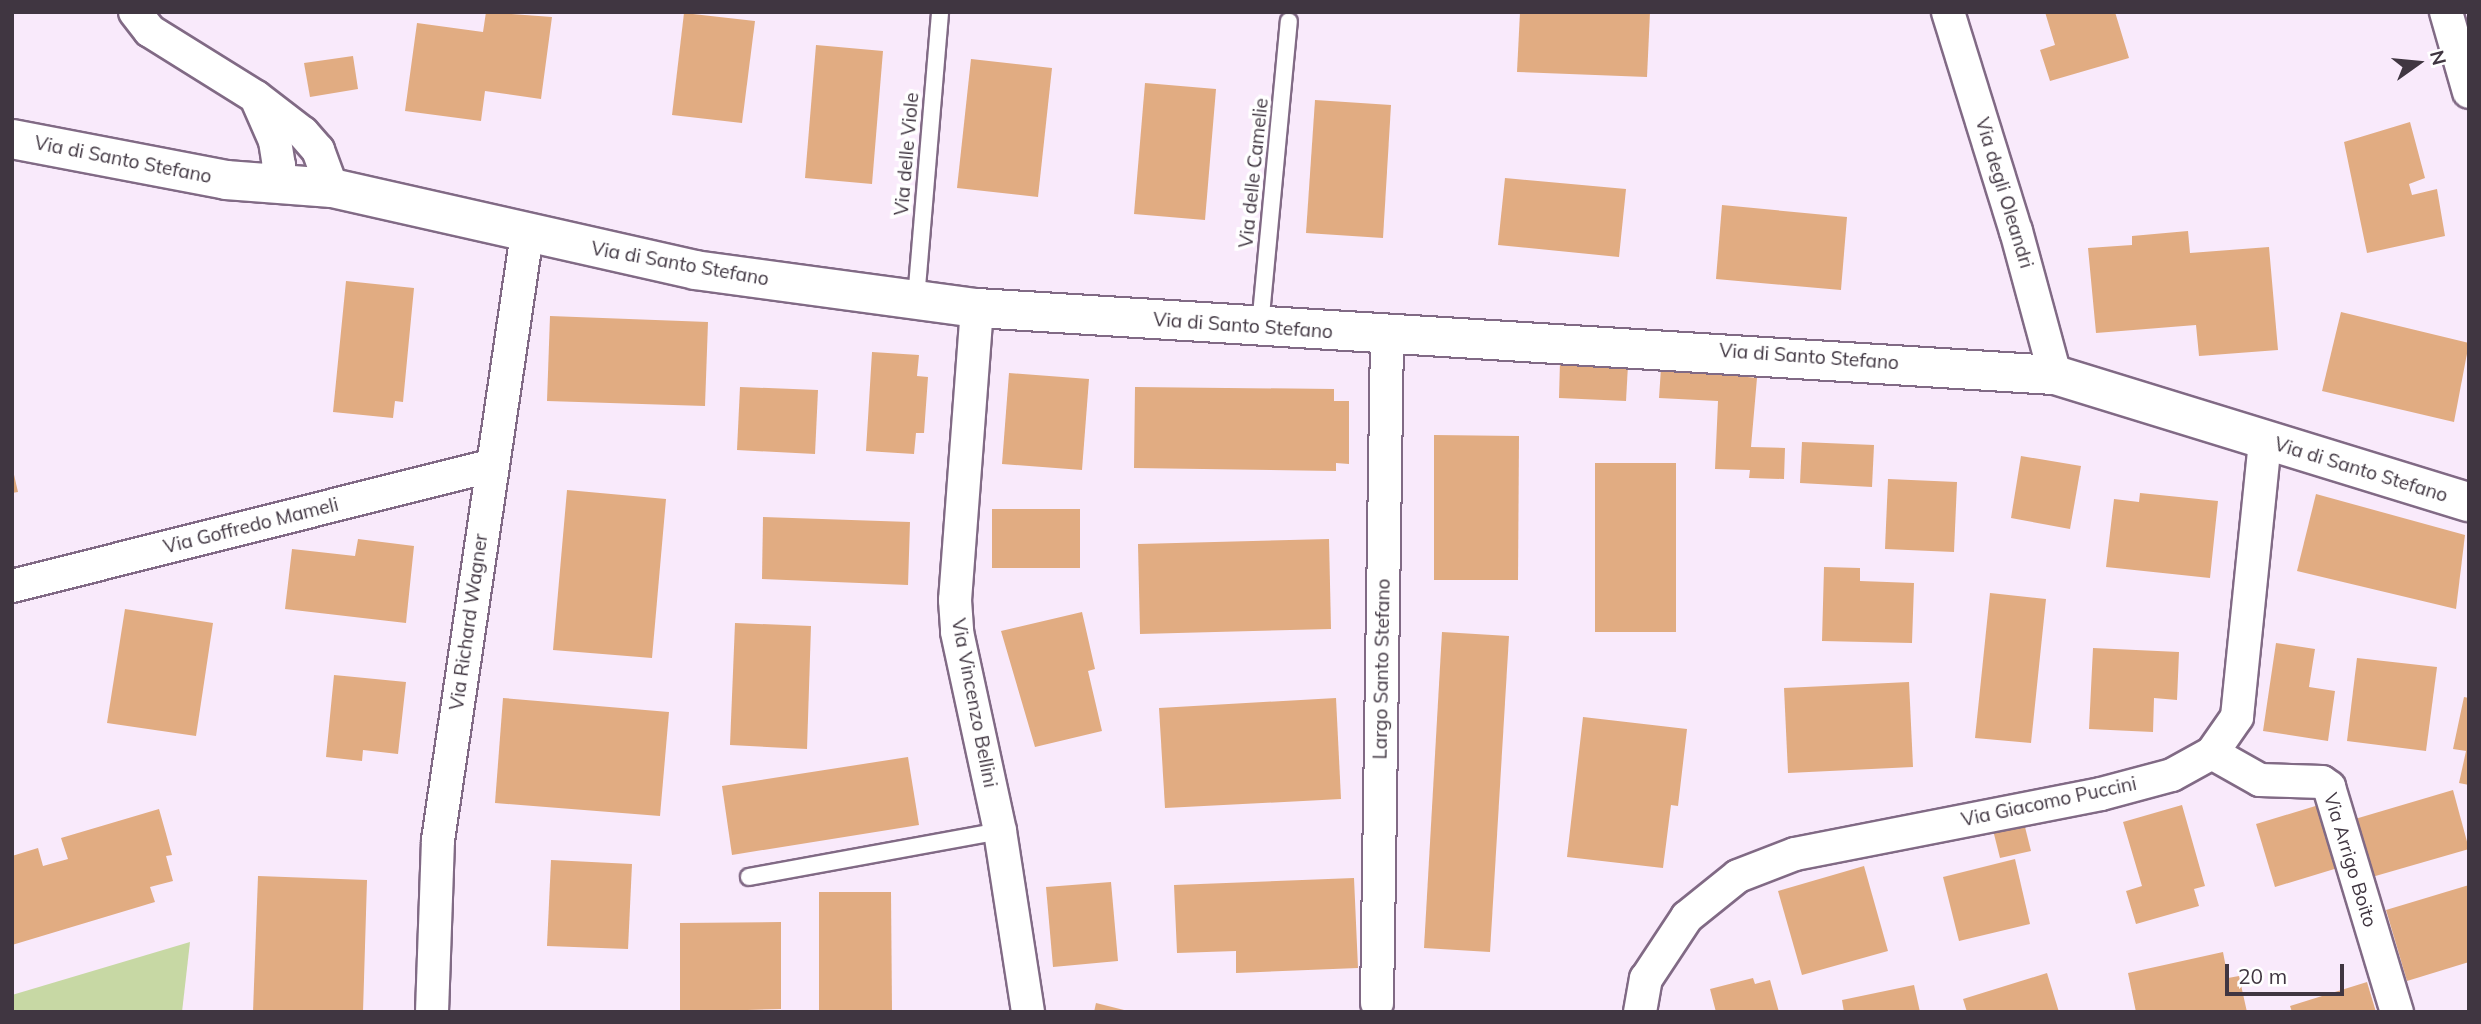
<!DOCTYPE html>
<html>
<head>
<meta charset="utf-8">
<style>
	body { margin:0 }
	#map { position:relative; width:2481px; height:1024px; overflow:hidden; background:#f9eafb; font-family:Mulish,sans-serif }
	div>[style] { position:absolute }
	.green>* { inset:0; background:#c7d8a4 }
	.building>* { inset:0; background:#e1ac82 }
	.roads { filter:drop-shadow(2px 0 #816a85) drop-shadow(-2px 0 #816a85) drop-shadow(0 2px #816a85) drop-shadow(0 -2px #816a85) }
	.lane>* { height:16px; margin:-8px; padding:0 8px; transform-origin:8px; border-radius:8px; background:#fff }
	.street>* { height:32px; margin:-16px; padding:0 16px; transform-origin:16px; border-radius:16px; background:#fff }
	.secondary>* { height:38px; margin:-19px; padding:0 19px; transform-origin:19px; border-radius:19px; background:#fff }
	span { translate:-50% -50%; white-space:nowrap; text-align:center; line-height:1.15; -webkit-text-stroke:7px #fff; paint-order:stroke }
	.street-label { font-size:19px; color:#403641 }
	.frame { position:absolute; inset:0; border:14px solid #403641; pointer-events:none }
	.north { position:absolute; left:2383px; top:28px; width:70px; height:70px; -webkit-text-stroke:5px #fff; paint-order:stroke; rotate:75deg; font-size:19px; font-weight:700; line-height:28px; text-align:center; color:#403641 }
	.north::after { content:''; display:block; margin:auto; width:24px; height:32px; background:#403641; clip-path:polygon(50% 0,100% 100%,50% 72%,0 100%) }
	.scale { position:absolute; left:2225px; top:964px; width:119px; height:32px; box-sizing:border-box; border:4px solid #403641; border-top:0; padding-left:9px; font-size:21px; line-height:24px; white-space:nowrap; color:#403641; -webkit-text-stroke:5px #fff; paint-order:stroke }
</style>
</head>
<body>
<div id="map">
	<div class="green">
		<i style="clip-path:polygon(190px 942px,182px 1012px,12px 1012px,12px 995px)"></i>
	</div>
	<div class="building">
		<i style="clip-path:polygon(486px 12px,552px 17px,541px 99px,485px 91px,481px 121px,405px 111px,417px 23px,483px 32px)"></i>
		<i style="clip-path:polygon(1520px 12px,1650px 12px,1647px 77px,1517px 72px)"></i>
		<i style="clip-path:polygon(2045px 12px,2115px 12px,2129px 58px,2050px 81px,2040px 50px,2055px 45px)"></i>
		<i style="clip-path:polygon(684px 13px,755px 21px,742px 123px,672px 115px)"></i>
		<i style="clip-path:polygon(816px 45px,883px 51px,872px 184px,805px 178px)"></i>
		<i style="clip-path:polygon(353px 56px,358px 89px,310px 97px,304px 63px)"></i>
		<i style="clip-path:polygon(971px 59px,1052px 68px,1038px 197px,957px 188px)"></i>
		<i style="clip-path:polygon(1145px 83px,1216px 89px,1205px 220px,1134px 214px)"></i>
		<i style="clip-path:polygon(1315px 100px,1391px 105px,1383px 238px,1306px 233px)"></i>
		<i style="clip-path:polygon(2410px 122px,2425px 178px,2409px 184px,2412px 195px,2437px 189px,2445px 236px,2367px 253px,2344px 142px)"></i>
		<i style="clip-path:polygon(1505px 178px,1626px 189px,1619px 257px,1498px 245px)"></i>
		<i style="clip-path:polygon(1722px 205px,1847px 217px,1841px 290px,1716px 279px)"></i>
		<i style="clip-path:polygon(2188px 231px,2190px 253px,2269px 247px,2278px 350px,2199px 356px,2196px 325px,2096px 333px,2088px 248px,2132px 245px,2132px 236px)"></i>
		<i style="clip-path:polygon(346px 281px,414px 288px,403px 402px,395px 401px,393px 418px,333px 412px)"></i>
		<i style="clip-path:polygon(2341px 312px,2469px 343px,2454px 422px,2322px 391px)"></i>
		<i style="clip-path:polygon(550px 316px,708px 322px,705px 406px,547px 401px)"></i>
		<i style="clip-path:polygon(872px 352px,919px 355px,917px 376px,928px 377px,924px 433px,916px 433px,914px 454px,866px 451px)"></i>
		<i style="clip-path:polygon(1560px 361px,1628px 365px,1626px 401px,1559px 398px)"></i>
		<i style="clip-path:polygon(1661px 368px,1757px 378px,1751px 447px,1785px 448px,1784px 479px,1749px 478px,1750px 470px,1715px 469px,1718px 401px,1659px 398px)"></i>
		<i style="clip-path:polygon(1009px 373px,1089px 379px,1082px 470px,1002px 464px)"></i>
		<i style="clip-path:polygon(740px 387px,818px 390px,815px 454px,737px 450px)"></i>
		<i style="clip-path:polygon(1135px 387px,1334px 389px,1334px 401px,1349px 401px,1349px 464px,1336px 463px,1336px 471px,1134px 468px)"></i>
		<i style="clip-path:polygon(1434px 435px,1519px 436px,1518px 580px,1434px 580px)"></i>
		<i style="clip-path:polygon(1802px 442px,1874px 445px,1872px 487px,1800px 483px)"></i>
		<i style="clip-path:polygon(2021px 456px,2081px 466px,2070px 529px,2011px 518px)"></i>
		<i style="clip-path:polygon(1595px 463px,1676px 463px,1676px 632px,1595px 632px)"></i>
		<i style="clip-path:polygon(12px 466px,18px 492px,12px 493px)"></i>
		<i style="clip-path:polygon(1888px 479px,1957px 482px,1954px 552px,1885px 549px)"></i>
		<i style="clip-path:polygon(567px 490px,666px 499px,652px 658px,553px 650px)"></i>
		<i style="clip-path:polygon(2140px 493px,2218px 501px,2210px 578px,2106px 567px,2114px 499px,2139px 502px)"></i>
		<i style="clip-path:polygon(2316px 494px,2465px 535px,2456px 609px,2297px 571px)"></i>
		<i style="clip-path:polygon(992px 509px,1080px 509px,1080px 568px,992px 568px)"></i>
		<i style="clip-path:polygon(763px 517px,910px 522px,908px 585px,762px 579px)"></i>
		<i style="clip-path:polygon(358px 539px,414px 546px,406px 623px,285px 609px,292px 549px,355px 556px)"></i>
		<i style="clip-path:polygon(1329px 539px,1331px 629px,1140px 634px,1138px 544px)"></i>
		<i style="clip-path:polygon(1824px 567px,1860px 568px,1860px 581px,1914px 583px,1912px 643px,1822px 641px)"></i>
		<i style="clip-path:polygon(1990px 593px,2046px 599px,2031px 743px,1975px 738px)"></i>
		<i style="clip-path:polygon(125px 609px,213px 623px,196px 736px,107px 723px)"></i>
		<i style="clip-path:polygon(1082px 612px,1095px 669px,1088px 671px,1102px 731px,1035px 747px,1001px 631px)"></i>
		<i style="clip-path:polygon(735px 623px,811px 626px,807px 749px,730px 745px)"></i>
		<i style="clip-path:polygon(1442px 632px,1509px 636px,1490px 952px,1424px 948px)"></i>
		<i style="clip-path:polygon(2276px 643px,2315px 649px,2309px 687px,2335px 691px,2328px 741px,2263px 731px)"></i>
		<i style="clip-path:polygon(2093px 648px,2179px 652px,2177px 700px,2154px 698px,2153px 732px,2089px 729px)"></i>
		<i style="clip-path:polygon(2357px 658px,2437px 667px,2426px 751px,2347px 741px)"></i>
		<i style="clip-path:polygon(334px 675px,406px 682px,398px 754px,363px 750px,362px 761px,326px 757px)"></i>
		<i style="clip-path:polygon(1909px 682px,1913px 767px,1788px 773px,1784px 688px)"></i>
		<i style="clip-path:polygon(2464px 697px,2469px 698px,2469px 785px,2459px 783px,2466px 751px,2453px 749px)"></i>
		<i style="clip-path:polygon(503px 698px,669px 712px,660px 816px,495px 803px)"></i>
		<i style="clip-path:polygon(1336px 698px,1341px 799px,1165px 808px,1159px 708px)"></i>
		<i style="clip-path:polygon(1583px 717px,1687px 729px,1678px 806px,1671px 805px,1663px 868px,1567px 857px)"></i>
		<i style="clip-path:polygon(908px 757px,919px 825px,732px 855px,722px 786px)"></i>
		<i style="clip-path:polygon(2453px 790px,2469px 849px,2372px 877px,2355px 819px)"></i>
		<i style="clip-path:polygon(2322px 804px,2341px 867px,2275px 887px,2256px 824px)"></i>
		<i style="clip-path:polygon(2182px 805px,2205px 886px,2194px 889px,2199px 906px,2136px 924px,2126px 891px,2142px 886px,2123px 822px)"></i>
		<i style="clip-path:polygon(159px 809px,172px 855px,166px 856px,173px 881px,150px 887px,155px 902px,12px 945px,12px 856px,38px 848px,43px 866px,68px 859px,61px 838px)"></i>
		<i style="clip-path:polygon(2023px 819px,2031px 851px,2000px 858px,1992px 826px)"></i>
		<i style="clip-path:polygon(2015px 859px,2030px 924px,1959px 941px,1943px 877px)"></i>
		<i style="clip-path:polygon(551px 860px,632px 864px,628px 949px,547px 946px)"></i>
		<i style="clip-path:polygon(1864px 866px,1888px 951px,1802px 975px,1778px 891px)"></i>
		<i style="clip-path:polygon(258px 876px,367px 880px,363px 1012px,253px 1012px)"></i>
		<i style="clip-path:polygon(1354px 878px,1358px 968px,1236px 973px,1236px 951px,1177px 953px,1174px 885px)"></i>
		<i style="clip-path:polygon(1111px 882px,1118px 961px,1053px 967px,1046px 887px)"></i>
		<i style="clip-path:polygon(2469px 885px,2469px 962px,2407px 981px,2386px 910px)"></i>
		<i style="clip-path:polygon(819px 892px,891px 892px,892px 1012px,819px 1012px)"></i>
		<i style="clip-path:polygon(781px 922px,781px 1009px,680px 1012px,680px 923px)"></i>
		<i style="clip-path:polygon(2223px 952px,2228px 978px,2239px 976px,2247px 1012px,2136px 1012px,2128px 973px)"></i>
		<i style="clip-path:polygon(2047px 973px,2059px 1012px,1967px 1012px,1963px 999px)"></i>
		<i style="clip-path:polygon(1753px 978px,1755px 984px,1770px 980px,1779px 1012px,1716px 1012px,1710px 989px)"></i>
		<i style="clip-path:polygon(2367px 982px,2376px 1012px,2292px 1012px,2290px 1006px)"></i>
		<i style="clip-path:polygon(1914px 985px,1920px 1012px,1844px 1012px,1842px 1000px)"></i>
		<i style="clip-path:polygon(1096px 1003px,1128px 1011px,1128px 1012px,1094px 1012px)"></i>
	</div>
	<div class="roads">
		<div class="lane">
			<i style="left:916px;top:299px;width:288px;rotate:-85.2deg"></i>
			<i style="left:1260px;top:326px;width:306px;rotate:-84.6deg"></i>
			<i style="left:749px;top:877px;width:255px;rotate:-10.4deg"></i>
		</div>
		<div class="street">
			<i style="left:135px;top:12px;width:24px;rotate:52deg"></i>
			<i style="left:150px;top:31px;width:125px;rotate:31.9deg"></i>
			<i style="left:256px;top:97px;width:59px;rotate:37.5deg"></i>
			<i style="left:303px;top:133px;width:23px;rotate:49deg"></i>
			<i style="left:318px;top:150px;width:40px;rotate:69.8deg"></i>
			<i style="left:1948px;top:12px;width:229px;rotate:72.8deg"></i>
			<i style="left:2016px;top:231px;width:149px;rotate:74.8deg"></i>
			<i style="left:2446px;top:12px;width:83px;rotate:74deg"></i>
			<i style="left:258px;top:102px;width:43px;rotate:66.4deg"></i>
			<i style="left:275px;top:141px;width:24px;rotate:81deg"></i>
			<i style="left:279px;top:165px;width:19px;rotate:111deg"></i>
			<i style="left:977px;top:308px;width:293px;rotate:94.3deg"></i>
			<i style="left:955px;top:600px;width:32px;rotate:86deg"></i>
			<i style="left:957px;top:632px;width:204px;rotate:77.8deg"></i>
			<i style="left:1000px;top:831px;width:183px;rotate:81.2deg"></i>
			<i style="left:12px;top:586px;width:494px;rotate:-14.1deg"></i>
			<i style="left:2212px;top:753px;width:55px;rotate:29.4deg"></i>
			<i style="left:2260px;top:780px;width:62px;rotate:1.8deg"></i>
			<i style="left:2322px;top:782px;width:9px;rotate:36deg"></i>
			<i style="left:2329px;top:787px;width:235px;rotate:73.2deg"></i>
			<i style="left:1377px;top:1003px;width:668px;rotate:-89.14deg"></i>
			<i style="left:432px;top:1012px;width:172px;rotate:-88deg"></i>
			<i style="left:438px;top:840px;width:613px;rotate:-81.65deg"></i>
			<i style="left:1640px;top:1012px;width:34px;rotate:-80deg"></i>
			<i style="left:1646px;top:979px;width:74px;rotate:-56.5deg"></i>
			<i style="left:1687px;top:917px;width:65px;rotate:-38.8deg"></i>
			<i style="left:1738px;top:876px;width:61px;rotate:-21.1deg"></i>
			<i style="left:1795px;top:854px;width:312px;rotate:-11.1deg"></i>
			<i style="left:2101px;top:794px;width:73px;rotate:-15deg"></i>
			<i style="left:2172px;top:775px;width:46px;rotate:-28.8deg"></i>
			<i style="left:2212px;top:753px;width:44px;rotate:-55.2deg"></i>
			<i style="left:2237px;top:717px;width:277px;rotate:-84.2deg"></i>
		</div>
		<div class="secondary">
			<i style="left:12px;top:139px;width:218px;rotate:10.8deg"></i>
			<i style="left:226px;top:180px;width:106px;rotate:4.3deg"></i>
			<i style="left:332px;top:188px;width:372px;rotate:12.7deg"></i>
			<i style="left:695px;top:270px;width:285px;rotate:7.7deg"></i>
			<i style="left:977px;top:308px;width:1080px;rotate:3.56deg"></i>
			<i style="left:2055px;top:375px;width:433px;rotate:17.1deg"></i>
		</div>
	</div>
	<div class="street-label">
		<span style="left:907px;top:154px;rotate:-85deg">Via delle Viole</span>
		<span style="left:123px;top:160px;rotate:11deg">Via di Santo Stefano</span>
		<span style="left:1254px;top:173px;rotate:-84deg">Via delle Camelie</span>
		<span style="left:2004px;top:193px;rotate:73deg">Via degli Oleandri</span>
		<span style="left:680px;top:264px;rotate:10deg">Via di Santo Stefano</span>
		<span style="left:1243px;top:326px;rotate:4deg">Via di Santo Stefano</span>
		<span style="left:1809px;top:357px;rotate:4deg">Via di Santo Stefano</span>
		<span style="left:2361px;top:470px;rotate:17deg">Via di Santo Stefano</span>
		<span style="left:251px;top:526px;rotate:-14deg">Via Goffredo Mameli</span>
		<span style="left:469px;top:622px;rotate:-82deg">Via Richard Wagner</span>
		<span style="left:1382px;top:669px;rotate:-89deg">Largo Santo Stefano</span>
		<span style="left:974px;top:703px;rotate:79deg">Via Vincenzo Bellini</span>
		<span style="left:2049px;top:802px;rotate:-12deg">Via Giacomo Puccini</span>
		<span style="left:2350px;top:860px;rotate:73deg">Via Arrigo Boito</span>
	</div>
	<div class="frame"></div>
	<div class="north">N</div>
	<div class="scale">20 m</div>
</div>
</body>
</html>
